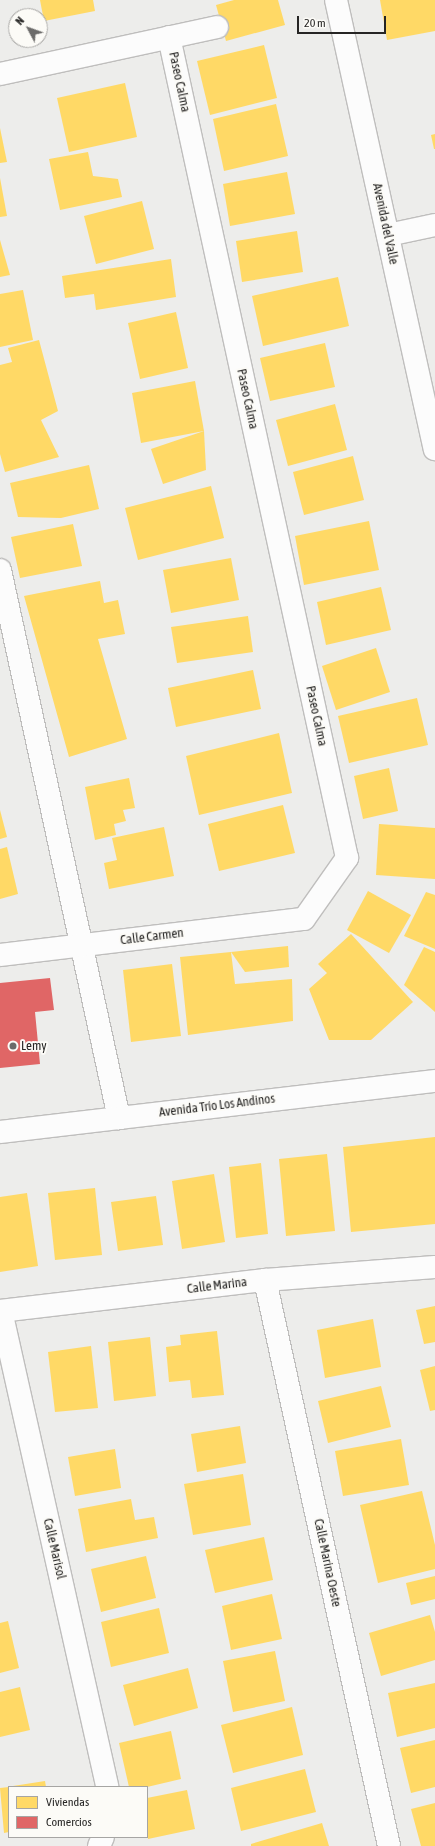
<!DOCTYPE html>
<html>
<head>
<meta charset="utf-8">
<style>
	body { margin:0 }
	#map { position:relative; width:435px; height:1846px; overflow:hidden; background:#ededeb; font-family:"Asap Condensed",sans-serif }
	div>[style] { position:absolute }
	.homes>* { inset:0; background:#ffd966 }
	.shops>* { inset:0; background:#e06666 }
	.roads { filter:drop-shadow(1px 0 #bfbebd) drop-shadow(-1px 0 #bfbebd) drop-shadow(0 1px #bfbebd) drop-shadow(0 -1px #bfbebd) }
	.minor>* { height:22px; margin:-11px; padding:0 11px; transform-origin:11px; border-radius:11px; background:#fcfcfc }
	.tertiary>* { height:22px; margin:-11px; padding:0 11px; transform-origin:11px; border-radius:11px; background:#fcfcfc }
	.dots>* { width:11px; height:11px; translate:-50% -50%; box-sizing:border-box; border:2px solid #fcfbf7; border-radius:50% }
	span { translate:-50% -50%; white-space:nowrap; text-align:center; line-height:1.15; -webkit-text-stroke:4px #fcfbf7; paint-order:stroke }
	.street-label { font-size:13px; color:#262524 }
	.poi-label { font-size:13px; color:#262524 }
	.left { translate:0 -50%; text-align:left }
	.legend { position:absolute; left:8px; top:1786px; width:140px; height:52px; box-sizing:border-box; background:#fcfbf7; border:1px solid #a6a5a3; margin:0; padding:5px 7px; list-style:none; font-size:12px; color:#262524 }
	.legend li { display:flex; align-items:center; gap:8px; height:20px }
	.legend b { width:20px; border:1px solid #a6a5a3 }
	.north { position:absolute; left:8px; top:8px; width:40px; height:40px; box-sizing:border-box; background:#fcfbf7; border:1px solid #a6a5a3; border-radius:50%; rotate:311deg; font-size:11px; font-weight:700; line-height:16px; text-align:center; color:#262524 }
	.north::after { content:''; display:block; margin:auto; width:14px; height:18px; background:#6c6b6a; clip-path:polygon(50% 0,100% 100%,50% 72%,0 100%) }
	.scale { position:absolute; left:297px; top:16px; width:89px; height:18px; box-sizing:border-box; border:2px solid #262524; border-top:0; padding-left:5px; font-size:12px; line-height:14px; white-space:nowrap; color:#262524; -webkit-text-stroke:3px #fcfbf7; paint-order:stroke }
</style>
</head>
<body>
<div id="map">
	<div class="homes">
		<i style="clip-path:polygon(40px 0,93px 0,95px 11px,44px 21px)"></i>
		<i style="clip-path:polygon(234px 0,278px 0,285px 25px,226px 41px,216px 5px)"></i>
		<i style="clip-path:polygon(380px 0,435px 0,435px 31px,387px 40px)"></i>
		<i style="clip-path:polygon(264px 45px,277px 98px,210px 115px,197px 61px)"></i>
		<i style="clip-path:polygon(125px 83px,137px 137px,69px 152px,57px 98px)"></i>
		<i style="clip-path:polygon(276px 104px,288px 156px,224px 171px,213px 119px)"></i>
		<i style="clip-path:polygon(0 128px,7px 162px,0 163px)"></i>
		<i style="clip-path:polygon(435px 134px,435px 149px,434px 149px,431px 135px)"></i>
		<i style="clip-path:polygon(88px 152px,93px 176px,118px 179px,122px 197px,60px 210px,49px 159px)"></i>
		<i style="clip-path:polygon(287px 172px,295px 214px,230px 226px,223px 184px)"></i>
		<i style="clip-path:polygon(0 178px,7px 216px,0 217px)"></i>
		<i style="clip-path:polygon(142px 201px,154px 249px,96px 264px,84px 216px)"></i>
		<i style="clip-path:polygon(297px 231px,303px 272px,242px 282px,236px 241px)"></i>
		<i style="clip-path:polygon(0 240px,10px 275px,0 277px)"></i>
		<i style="clip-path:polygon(171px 259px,176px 297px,96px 310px,94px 294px,65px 298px,62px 276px)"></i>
		<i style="clip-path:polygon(338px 277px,349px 326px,263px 346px,252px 296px)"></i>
		<i style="clip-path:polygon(23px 290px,33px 340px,0 347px,0 294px)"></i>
		<i style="clip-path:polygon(176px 312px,188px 368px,140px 379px,128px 323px)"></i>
		<i style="clip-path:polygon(39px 340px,58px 411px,41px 420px,59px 457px,5px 472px,0 454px,0 365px,12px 362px,8px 348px)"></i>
		<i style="clip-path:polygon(325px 343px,335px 387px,270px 401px,260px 358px)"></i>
		<i style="clip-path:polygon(195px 381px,204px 431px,141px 443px,132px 393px)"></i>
		<i style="clip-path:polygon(335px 404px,347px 450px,288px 466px,276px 420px)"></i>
		<i style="clip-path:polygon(204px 431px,206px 470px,163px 484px,151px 449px)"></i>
		<i style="clip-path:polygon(353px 456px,364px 500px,304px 515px,293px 472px)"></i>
		<i style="clip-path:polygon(89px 465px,99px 509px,61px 518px,18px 517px,10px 483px)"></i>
		<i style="clip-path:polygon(211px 486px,224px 538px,138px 560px,125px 508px)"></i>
		<i style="clip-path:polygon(369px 521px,379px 570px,304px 585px,295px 536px)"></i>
		<i style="clip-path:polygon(73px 524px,82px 566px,20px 578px,11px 537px)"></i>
		<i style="clip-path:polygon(231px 558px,239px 600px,171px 613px,163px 570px)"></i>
		<i style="clip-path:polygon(100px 581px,104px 603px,118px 600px,125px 634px,98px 639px,127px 739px,69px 757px,24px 596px)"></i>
		<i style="clip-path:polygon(381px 587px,391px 630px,326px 645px,317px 602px)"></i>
		<i style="clip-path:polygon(248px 616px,253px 652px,177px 663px,171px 627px)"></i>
		<i style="clip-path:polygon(376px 648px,390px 692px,336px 710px,322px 666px)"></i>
		<i style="clip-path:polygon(253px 670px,261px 709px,176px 727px,168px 688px)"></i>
		<i style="clip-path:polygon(417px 698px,428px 745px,349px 763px,338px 716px)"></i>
		<i style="clip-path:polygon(279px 733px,292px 793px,199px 815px,186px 756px)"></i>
		<i style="clip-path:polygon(389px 768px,398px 811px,363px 819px,354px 776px)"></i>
		<i style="clip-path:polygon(129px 778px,135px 808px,123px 810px,126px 821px,114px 824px,116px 835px,95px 840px,85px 787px)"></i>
		<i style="clip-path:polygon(283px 805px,295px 853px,219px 871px,208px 824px)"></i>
		<i style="clip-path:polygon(0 810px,7px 837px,0 839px)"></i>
		<i style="clip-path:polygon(379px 824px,435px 828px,435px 879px,376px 875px)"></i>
		<i style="clip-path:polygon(164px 827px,174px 876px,109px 889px,104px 863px,117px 860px,112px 838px)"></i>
		<i style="clip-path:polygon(7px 847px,18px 894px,0 899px,0 849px)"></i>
		<i style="clip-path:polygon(368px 891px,411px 915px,389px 953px,347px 930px)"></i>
		<i style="clip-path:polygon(426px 892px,435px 895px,435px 949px,404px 936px)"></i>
		<i style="clip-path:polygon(351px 934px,413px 1002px,371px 1040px,329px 1040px,309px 989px,327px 973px,318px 964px)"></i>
		<i style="clip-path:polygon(288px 946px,289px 967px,245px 972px,231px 952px)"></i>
		<i style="clip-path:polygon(424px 947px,435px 952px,435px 1012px,404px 985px)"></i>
		<i style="clip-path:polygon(231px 952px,235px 984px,292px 979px,293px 1021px,188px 1035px,180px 957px)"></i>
		<i style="clip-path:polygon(172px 964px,181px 1036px,131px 1042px,123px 970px)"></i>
		<i style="clip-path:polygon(435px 1137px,435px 1224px,351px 1232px,343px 1147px)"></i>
		<i style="clip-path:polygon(327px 1154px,335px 1231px,286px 1236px,279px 1159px)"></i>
		<i style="clip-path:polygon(261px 1163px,268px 1234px,236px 1238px,229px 1167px)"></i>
		<i style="clip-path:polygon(214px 1174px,225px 1242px,182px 1249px,172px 1181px)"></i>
		<i style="clip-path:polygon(95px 1188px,102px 1255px,55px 1260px,48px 1193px)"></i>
		<i style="clip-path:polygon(27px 1193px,38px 1266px,0 1272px,0 1197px)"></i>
		<i style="clip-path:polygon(156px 1196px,163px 1245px,118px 1251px,111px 1202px)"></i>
		<i style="clip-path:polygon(435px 1306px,435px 1342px,424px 1344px,416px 1310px)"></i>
		<i style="clip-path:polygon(373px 1319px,381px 1367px,325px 1378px,317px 1330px)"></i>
		<i style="clip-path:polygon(217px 1331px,224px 1395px,192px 1398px,190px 1380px,169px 1382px,166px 1347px,181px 1345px,180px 1335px)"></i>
		<i style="clip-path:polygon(150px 1337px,156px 1396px,114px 1401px,108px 1342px)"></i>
		<i style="clip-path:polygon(91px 1346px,98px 1408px,55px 1412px,48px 1352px)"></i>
		<i style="clip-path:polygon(435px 1366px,435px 1410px,430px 1411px,420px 1370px)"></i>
		<i style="clip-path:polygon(381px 1386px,391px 1427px,328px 1443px,318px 1401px)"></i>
		<i style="clip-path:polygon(240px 1426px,246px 1463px,197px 1472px,191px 1434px)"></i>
		<i style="clip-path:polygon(401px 1439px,409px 1485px,343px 1496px,335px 1451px)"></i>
		<i style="clip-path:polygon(115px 1449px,121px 1488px,75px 1496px,68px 1457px)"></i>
		<i style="clip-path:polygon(243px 1474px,251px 1525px,193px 1535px,184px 1484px)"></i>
		<i style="clip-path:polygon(422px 1491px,435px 1545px,435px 1569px,378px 1583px,360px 1505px)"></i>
		<i style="clip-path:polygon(131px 1499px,135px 1520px,154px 1517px,158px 1538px,86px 1552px,78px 1509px)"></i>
		<i style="clip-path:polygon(264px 1537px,273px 1580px,215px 1593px,205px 1550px)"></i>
		<i style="clip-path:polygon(146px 1556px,156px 1598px,101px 1612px,91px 1569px)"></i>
		<i style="clip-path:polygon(435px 1576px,435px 1599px,411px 1605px,406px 1583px)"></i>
		<i style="clip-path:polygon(272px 1594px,282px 1639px,231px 1650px,222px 1606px)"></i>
		<i style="clip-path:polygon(159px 1608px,169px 1653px,111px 1667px,101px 1622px)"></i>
		<i style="clip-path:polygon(430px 1615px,435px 1632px,435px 1660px,381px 1676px,369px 1633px)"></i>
		<i style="clip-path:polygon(8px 1621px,19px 1668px,0 1673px,0 1623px)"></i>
		<i style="clip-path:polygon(275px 1651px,285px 1701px,233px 1712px,223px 1661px)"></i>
		<i style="clip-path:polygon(188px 1668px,198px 1708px,134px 1726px,123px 1685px)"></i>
		<i style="clip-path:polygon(435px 1683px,435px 1728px,397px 1737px,388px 1693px)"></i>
		<i style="clip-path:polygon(20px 1687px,30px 1730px,0 1737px,0 1692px)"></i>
		<i style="clip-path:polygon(292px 1707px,303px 1755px,233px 1773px,221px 1725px)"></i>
		<i style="clip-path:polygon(171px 1731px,181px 1779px,147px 1787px,129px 1787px,119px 1743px)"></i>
		<i style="clip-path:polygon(435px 1740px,435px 1787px,411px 1793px,400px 1748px)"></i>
		<i style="clip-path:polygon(305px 1769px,316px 1812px,241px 1831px,231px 1788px)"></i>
		<i style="clip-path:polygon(45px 1781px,46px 1787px,13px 1787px,13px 1786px)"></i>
		<i style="clip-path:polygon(9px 1787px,9px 1832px,4px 1833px,0 1788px)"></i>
		<i style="clip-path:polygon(187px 1790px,195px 1829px,148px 1839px,147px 1798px)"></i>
		<i style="clip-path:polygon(435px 1803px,435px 1846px,421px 1846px,411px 1809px)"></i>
		<i style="clip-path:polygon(322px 1823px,329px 1846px,251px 1846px,251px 1844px)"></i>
	</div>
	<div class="shops">
		<i style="clip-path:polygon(50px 978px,54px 1010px,35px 1012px,40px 1064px,0 1068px,0 983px)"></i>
	</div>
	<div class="roads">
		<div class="minor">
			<i style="left:336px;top:0;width:460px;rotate:77.6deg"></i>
			<i style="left:0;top:74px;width:222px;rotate:-12.2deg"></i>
			<i style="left:388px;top:235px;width:48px;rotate:-12deg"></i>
			<i style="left:0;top:570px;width:561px;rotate:77.75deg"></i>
			<i style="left:0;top:955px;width:306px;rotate:-6.8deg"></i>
			<i style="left:304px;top:919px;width:75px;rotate:-54.8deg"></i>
			<i style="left:347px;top:858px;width:840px;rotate:-102.23deg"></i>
			<i style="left:265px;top:1280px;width:579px;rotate:77.64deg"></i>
			<i style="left:0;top:1311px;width:267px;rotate:-6.7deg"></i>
			<i style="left:265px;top:1280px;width:170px;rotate:-4.4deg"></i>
			<i style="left:1px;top:1311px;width:488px;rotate:77.4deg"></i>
			<i style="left:99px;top:1846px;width:10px;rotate:-66deg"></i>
		</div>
		<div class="tertiary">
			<i style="left:0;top:1132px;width:438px;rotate:-6.7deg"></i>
		</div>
	</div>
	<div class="dots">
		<i style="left:13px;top:1046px;background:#6c6b6a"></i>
	</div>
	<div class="street-label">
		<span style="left:179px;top:82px;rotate:78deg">Paseo Calma</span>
		<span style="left:385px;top:224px;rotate:78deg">Avenida del Valle</span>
		<span style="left:247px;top:399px;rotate:78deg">Paseo Calma</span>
		<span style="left:316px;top:716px;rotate:78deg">Paseo Calma</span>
		<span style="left:152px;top:937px;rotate:-7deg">Calle Carmen</span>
		<span style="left:217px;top:1106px;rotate:-7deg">Avenida Trío Los Andinos</span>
		<span style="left:217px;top:1286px;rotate:-7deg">Calle Marina</span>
		<span style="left:54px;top:1549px;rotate:77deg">Calle Marisol</span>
		<span style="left:327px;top:1563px;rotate:78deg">Calle Marina Oeste</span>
	</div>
	<div class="poi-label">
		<span class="left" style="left:21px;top:1046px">Lemy</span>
	</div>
	<ul class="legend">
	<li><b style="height:11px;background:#ffd966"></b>Viviendas</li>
	<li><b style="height:11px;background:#e06666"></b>Comercios</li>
	</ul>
	<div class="north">N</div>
	<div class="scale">20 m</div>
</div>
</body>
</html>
